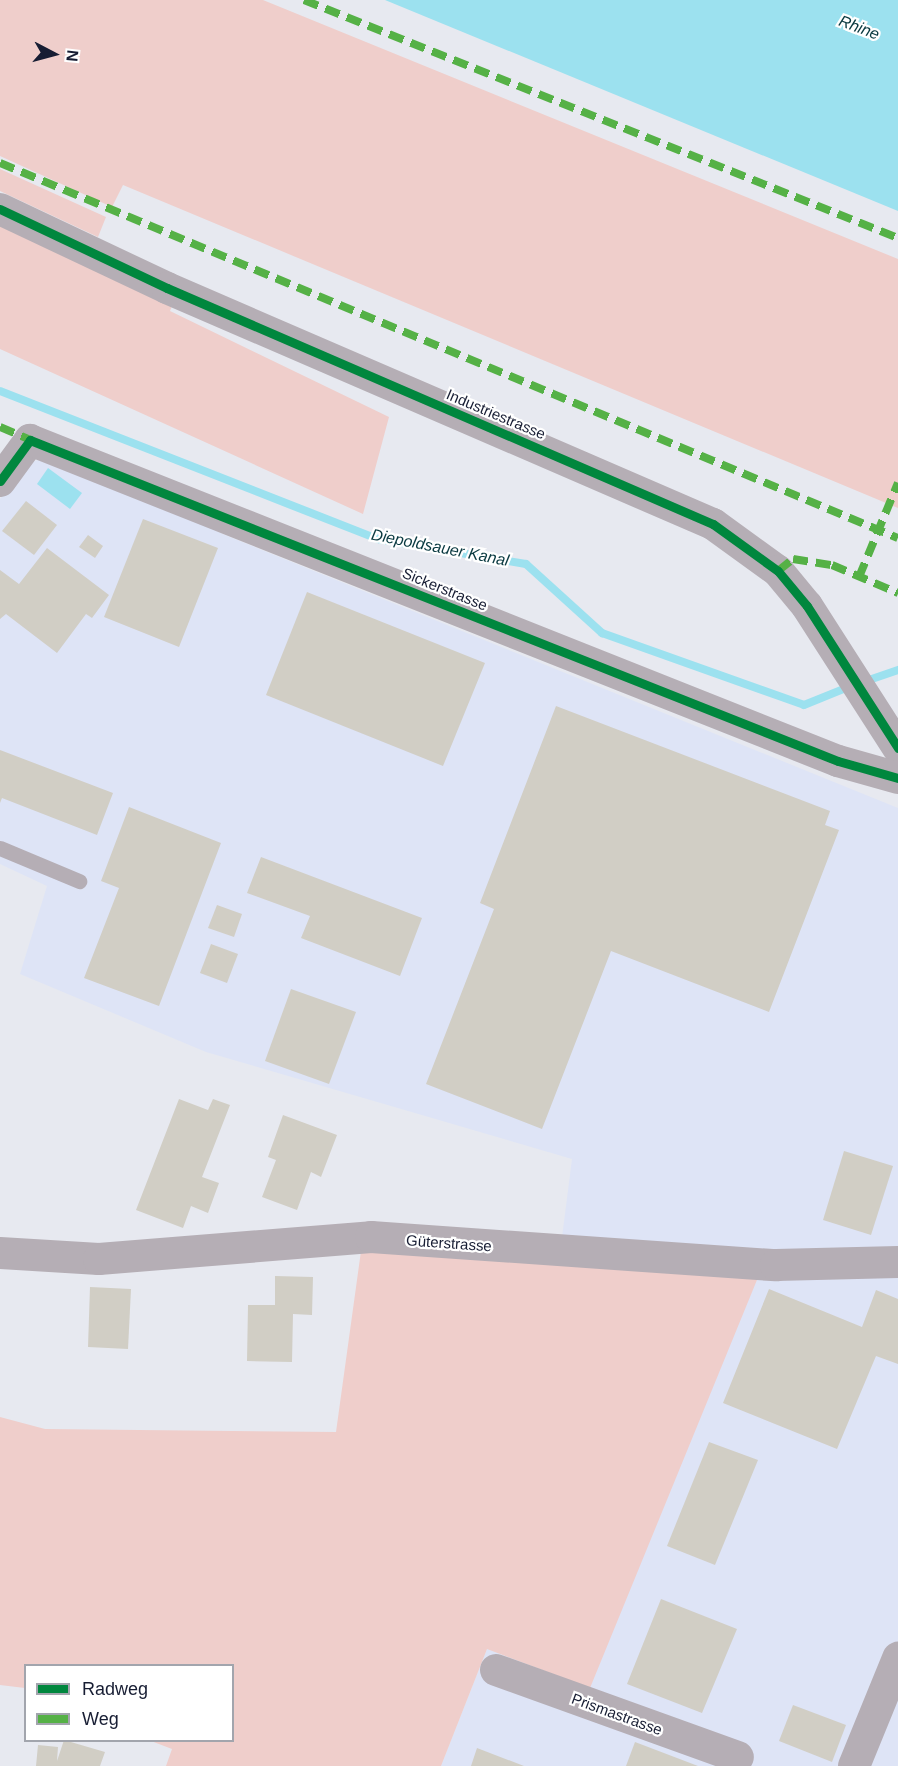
<!DOCTYPE html>
<html>
<head>
<meta charset="utf-8">
<style>
	body { margin:0 }
	#map { position:relative; width:898px; height:1766px; overflow:hidden; background:#e7e9f0; font-family:Arial,sans-serif }
	div>[style] { position:absolute }
	.built>* { inset:0; background:#dee4f6 }
	.green>* { inset:0; background:#efcecb }
	.water>* { inset:0; background:#9ce1ef }
	.stream>* { height:8px; margin:-4px; padding:0 4px; transform-origin:4px; border-radius:4px; background:#9ce1ef }
	.building>* { inset:0; background:#d1cec5 }
	.service>* { height:15px; margin:-7.5px; padding:0 7.5px; transform-origin:7.5px; border-radius:7.5px; background:#b5aeb5 }
	.minor>* { height:32px; margin:-16px; padding:0 16px; transform-origin:16px; border-radius:16px; background:#b5aeb5 }
	.quiet>* { height:8px; margin-top:-4px; transform-origin:0; background:repeating-linear-gradient(90deg,#55b146 0 15px,transparent 0 23px) }
	.cycleway>* { height:9px; margin:-4.5px; padding:0 4.5px; transform-origin:4.5px; border-radius:4.5px; background:#00873e }
	span { translate:-50% -50%; white-space:nowrap; text-align:center; line-height:1.15; -webkit-text-stroke:4.5px #fff; paint-order:stroke }
	.street-label { font-size:15px; color:#171d33 }
	.water-label { font-size:16px; color:#093940; font-style:italic }
	.legend { position:absolute; left:24px; top:1664px; width:210px; height:78px; box-sizing:border-box; background:#fff; border:2px solid #a2a5ad; margin:0; padding:8px 10px; list-style:none; font-size:18px; color:#171d33 }
	.legend li { display:flex; align-items:center; gap:12px; height:30px }
	.legend b { width:30px; border:2px solid #a2a5ad }
	.north { position:absolute; left:24px; top:24px; width:60px; height:60px; -webkit-text-stroke:4px #fff; paint-order:stroke; rotate:96deg; font-size:16px; font-weight:700; line-height:24px; text-align:center; color:#171d33 }
	.north::after { content:''; display:block; margin:auto; width:21px; height:27px; background:#171d33; clip-path:polygon(50% 0,100% 100%,50% 72%,0 100%) }
</style>
</head>
<body>
<div id="map">
	<div class="built">
		<i style="clip-path:polygon(57px 455px,225px 535px,898px 808px,898px 1766px,441px 1766px,487px 1649px,590px 1688px,559px 1261px,572px 1159px,206px 1052px,20px 974px,47px 886px,0 864px,0 499px,28px 463px)"></i>
	</div>
	<div class="green">
		<i style="clip-path:polygon(0 0,263px 0,898px 259px,898px 508px,123px 185px,112px 207px,0 156px)"></i>
		<i style="clip-path:polygon(0 169px,106px 217px,98px 237px,0 191px)"></i>
		<i style="clip-path:polygon(0 220px,174px 301px,170px 311px,389px 417px,363px 514px,0 349px)"></i>
		<i style="clip-path:polygon(361px 1251px,759px 1275px,590px 1688px,487px 1649px,441px 1766px,166px 1766px,172px 1749px,151px 1741px,232px 1740px,232px 1666px,26px 1666px,25px 1688px,0 1685px,0 1417px,45px 1429px,336px 1432px)"></i>
	</div>
	<div class="water">
		<i style="clip-path:polygon(385px 0,898px 0,898px 211px)"></i>
		<i style="clip-path:polygon(48px 468px,82px 493px,70px 509px,37px 484px)"></i>
	</div>
	<div class="stream">
		<i style="left:0;top:391px;width:406px;rotate:21.4deg"></i>
		<i style="left:378px;top:539px;width:150px;rotate:9.6deg"></i>
		<i style="left:526px;top:564px;width:103px;rotate:42.2deg"></i>
		<i style="left:602px;top:633px;width:214px;rotate:19.6deg"></i>
		<i style="left:804px;top:705px;width:51px;rotate:-22deg"></i>
		<i style="left:863px;top:682px;width:37px;rotate:-19deg"></i>
	</div>
	<div class="building">
		<i style="clip-path:polygon(26px 501px,57px 525px,34px 555px,2px 531px)"></i>
		<i style="clip-path:polygon(143px 519px,218px 548px,179px 647px,104px 617px)"></i>
		<i style="clip-path:polygon(88px 535px,103px 546px,95px 558px,79px 547px)"></i>
		<i style="clip-path:polygon(47px 548px,109px 595px,92px 618px,86px 614px,57px 653px,6px 614px,0 619px,0 570px,19px 584px)"></i>
		<i style="clip-path:polygon(307px 592px,485px 663px,443px 766px,266px 695px)"></i>
		<i style="clip-path:polygon(556px 706px,830px 811px,825px 825px,839px 830px,769px 1012px,611px 951px,542px 1129px,426px 1084px,494px 909px,480px 903px)"></i>
		<i style="clip-path:polygon(0 750px,113px 793px,97px 835px,2px 798px,0 803px)"></i>
		<i style="clip-path:polygon(129px 807px,221px 843px,159px 1006px,84px 978px,119px 888px,101px 881px)"></i>
		<i style="clip-path:polygon(261px 857px,422px 918px,400px 976px,301px 938px,310px 916px,247px 893px)"></i>
		<i style="clip-path:polygon(217px 905px,242px 914px,234px 937px,208px 928px)"></i>
		<i style="clip-path:polygon(211px 944px,238px 954px,227px 983px,200px 973px)"></i>
		<i style="clip-path:polygon(291px 989px,356px 1012px,329px 1084px,265px 1061px)"></i>
		<i style="clip-path:polygon(179px 1099px,208px 1110px,213px 1099px,230px 1105px,202px 1177px,219px 1183px,208px 1213px,191px 1206px,183px 1228px,136px 1210px)"></i>
		<i style="clip-path:polygon(283px 1115px,337px 1135px,321px 1177px,311px 1172px,297px 1210px,262px 1197px,276px 1160px,268px 1157px)"></i>
		<i style="clip-path:polygon(844px 1151px,893px 1166px,871px 1235px,823px 1220px)"></i>
		<i style="clip-path:polygon(275px 1276px,313px 1277px,312px 1315px,293px 1314px,292px 1362px,247px 1361px,248px 1305px,275px 1305px)"></i>
		<i style="clip-path:polygon(90px 1287px,131px 1289px,128px 1349px,88px 1347px)"></i>
		<i style="clip-path:polygon(769px 1289px,862px 1327px,876px 1290px,898px 1299px,898px 1364px,876px 1356px,837px 1449px,723px 1403px)"></i>
		<i style="clip-path:polygon(709px 1442px,758px 1460px,715px 1565px,667px 1546px)"></i>
		<i style="clip-path:polygon(661px 1599px,737px 1629px,702px 1713px,627px 1684px)"></i>
		<i style="clip-path:polygon(793px 1705px,846px 1725px,832px 1762px,779px 1741px)"></i>
		<i style="clip-path:polygon(64px 1740px,105px 1752px,100px 1766px,36px 1766px,38px 1745px,58px 1747px,57px 1761px)"></i>
		<i style="clip-path:polygon(635px 1742px,698px 1766px,626px 1766px)"></i>
		<i style="clip-path:polygon(477px 1748px,524px 1766px,471px 1766px)"></i>
	</div>
	<div class="service">
		<i style="left:0;top:848px;width:86px;rotate:22.7deg"></i>
	</div>
	<div class="minor">
		<i style="left:0;top:209px;width:185px;rotate:25.3deg"></i>
		<i style="left:167px;top:288px;width:595px;rotate:23.38deg"></i>
		<i style="left:713px;top:524px;width:80px;rotate:35.9deg"></i>
		<i style="left:778px;top:571px;width:45px;rotate:50.4deg"></i>
		<i style="left:807px;top:606px;width:169px;rotate:57.3deg"></i>
		<i style="left:0;top:481px;width:51px;rotate:-53.8deg"></i>
		<i style="left:30px;top:440px;width:869px;rotate:21.67deg"></i>
		<i style="left:838px;top:761px;width:62px;rotate:15.8deg"></i>
		<i style="left:0;top:1253px;width:99px;rotate:3.5deg"></i>
		<i style="left:99px;top:1259px;width:273px;rotate:-4.6deg"></i>
		<i style="left:371px;top:1237px;width:406px;rotate:4deg"></i>
		<i style="left:776px;top:1265px;width:122px;rotate:-1.4deg"></i>
		<i style="left:496px;top:1670px;width:257px;rotate:19.8deg"></i>
		<i style="left:854px;top:1766px;width:117px;rotate:-67.8deg"></i>
	</div>
	<div class="quiet">
		<i style="left:304px;top:0;width:640px;rotate:21.83deg"></i>
		<i style="left:0;top:163px;width:973px;rotate:22.67deg"></i>
		<i style="left:0;top:427px;width:33px;rotate:23deg"></i>
		<i style="left:778px;top:571px;width:19px;rotate:-39deg"></i>
		<i style="left:793px;top:559px;width:39px;rotate:9deg"></i>
		<i style="left:832px;top:565px;width:72px;rotate:23deg"></i>
		<i style="left:859px;top:577px;width:102px;rotate:-67.5deg"></i>
	</div>
	<div class="cycleway">
		<i style="left:0;top:209px;width:185px;rotate:25.3deg"></i>
		<i style="left:167px;top:288px;width:595px;rotate:23.38deg"></i>
		<i style="left:713px;top:524px;width:80px;rotate:35.9deg"></i>
		<i style="left:778px;top:571px;width:45px;rotate:50.4deg"></i>
		<i style="left:807px;top:606px;width:169px;rotate:57.3deg"></i>
		<i style="left:0;top:481px;width:51px;rotate:-53.8deg"></i>
		<i style="left:30px;top:440px;width:869px;rotate:21.67deg"></i>
		<i style="left:838px;top:761px;width:62px;rotate:15.8deg"></i>
	</div>
	<div class="street-label">
		<span style="left:496px;top:414px;rotate:23deg">Industriestrasse</span>
		<span style="left:445px;top:589px;rotate:22deg">Sickerstrasse</span>
		<span style="left:449px;top:1243px;rotate:4deg">Güterstrasse</span>
		<span style="left:617px;top:1714px;rotate:20deg">Prismastrasse</span>
	</div>
	<div class="water-label">
		<span style="left:859px;top:28px;rotate:21deg">Rhine</span>
		<span style="left:440px;top:548px;rotate:11deg">Diepoldsauer Kanal</span>
	</div>
	<ul class="legend">
	<li><b style="height:8px;background:#00873e"></b>Radweg</li>
	<li><b style="height:8px;background:#55b146"></b>Weg</li>
	</ul>
	<div class="north">N</div>
</div>
</body>
</html>
